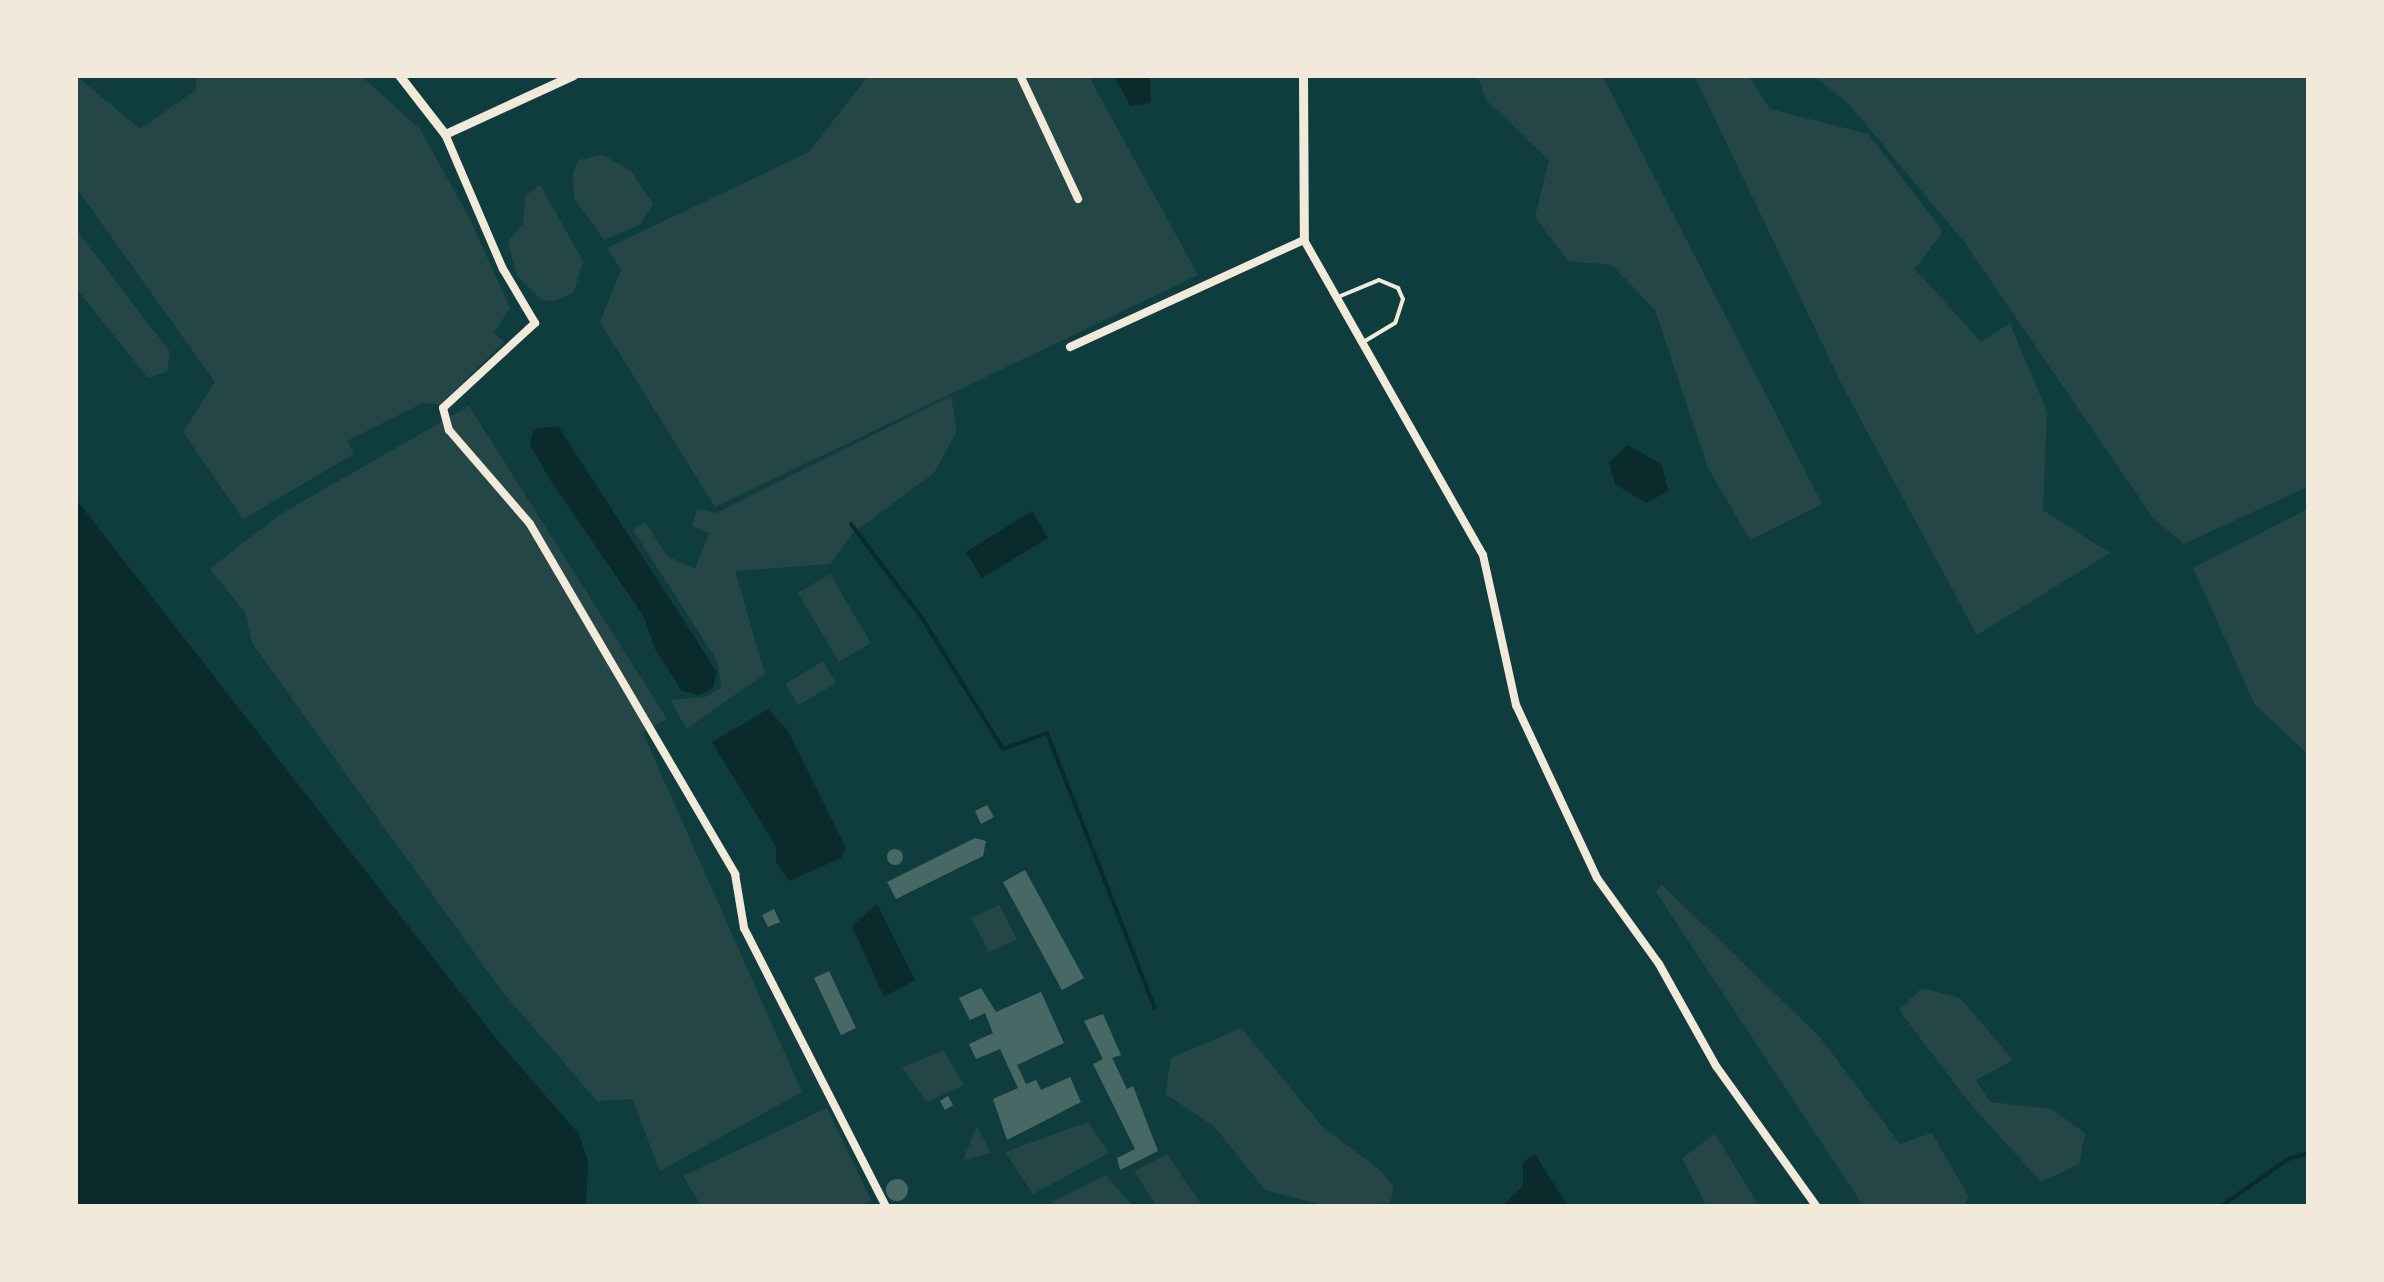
<!DOCTYPE html>
<html>
<head>
<meta charset="utf-8">
<style>
	body { margin:0 }
	#map { position:relative; width:2384px; height:1282px; overflow:hidden; background:#0f3d3e; font-family:Georgia,serif }
	div>[style] { position:absolute }
	.green>* { inset:0; background:#244646 }
	.water>* { inset:0; background:#0a2a2b }
	.stream>* { height:4px; margin:-2px; padding:0 2px; transform-origin:2px; border-radius:2px; background:#0a2a2b }
	.building>* { inset:0; background:#486865 }
	.round { border-radius:50% }
	.service>* { height:4px; margin:-2px; padding:0 2px; transform-origin:2px; border-radius:2px; background:#f1e9da }
	.minor>* { height:8px; margin:-4px; padding:0 4px; transform-origin:4px; border-radius:4px; background:#f1e9da }
	.tertiary>* { height:9px; margin:-4.5px; padding:0 4.5px; transform-origin:4.5px; border-radius:4.5px; background:#f1e9da }
	span { translate:-50% -50%; white-space:nowrap; text-align:center; line-height:1.15; -webkit-text-stroke:10px #f1e9da; paint-order:stroke }
	.frame { position:absolute; inset:0; border:78px solid #f1e9da; pointer-events:none }
</style>
</head>
<body>
<div id="map">
	<div class="green">
		<i style="clip-path:polygon(75px 75px,140px 129px,196px 90px,196px 75px,360px 75px,420px 129px,469px 217px,510px 308px,494px 333px,504px 342px,440px 405px,423px 403px,347px 441px,354px 454px,243px 519px,183px 432px,215px 382px,75px 186px)"></i>
		<i style="clip-path:polygon(869px 75px,1088px 75px,1198px 275px,715px 507px,600px 322px,621px 270px,607px 248px,809px 152px)"></i>
		<i style="clip-path:polygon(1477px 75px,1602px 75px,1822px 504px,1750px 540px,1708px 468px,1655px 310px,1612px 265px,1568px 261px,1535px 217px,1549px 160px,1486px 100px)"></i>
		<i style="clip-path:polygon(1694px 75px,1748px 75px,1770px 109px,1868px 134px,1943px 231px,1915px 269px,1981px 342px,2010px 323px,2047px 412px,2043px 510px,2110px 553px,1977px 635px,1843px 387px)"></i>
		<i style="clip-path:polygon(1812px 75px,2309px 75px,2309px 486px,2184px 544px,2153px 518px,1965px 243px,1848px 103px)"></i>
		<i style="clip-path:polygon(603px 155px,631px 171px,653px 204px,640px 225px,604px 240px,574px 198px,573px 173px,578px 160px)"></i>
		<i style="clip-path:polygon(540px 185px,583px 261px,574px 292px,554px 301px,542px 300px,517px 276px,508px 242px,523px 223px,525px 196px)"></i>
		<i style="clip-path:polygon(75px 228px,170px 352px,167px 372px,148px 378px,75px 287px)"></i>
		<i style="clip-path:polygon(951px 396px,957px 431px,934px 473px,853px 533px,830px 564px,735px 571px,765px 674px,686px 729px,671px 700px,705px 697px,721px 688px,718px 662px,633px 530px,645px 522px,667px 556px,695px 569px,709px 533px,692px 526px,697px 509px,716px 513px)"></i>
		<i style="clip-path:polygon(469px 406px,667px 719px,643px 733px,802px 1092px,660px 1171px,632px 1099px,597px 1101px,501px 990px,252px 643px,245px 612px,210px 569px,279px 515px)"></i>
		<i style="clip-path:polygon(2309px 508px,2309px 755px,2255px 705px,2193px 568px)"></i>
		<i style="clip-path:polygon(830px 574px,871px 643px,839px 662px,798px 593px)"></i>
		<i style="clip-path:polygon(823px 661px,836px 683px,798px 705px,785px 684px)"></i>
		<i style="clip-path:polygon(1661px 884px,1819px 1036px,1900px 1144px,1932px 1133px,1969px 1197px,1962px 1207px,1864px 1207px,1656px 892px)"></i>
		<i style="clip-path:polygon(999px 905px,1017px 939px,989px 952px,971px 918px)"></i>
		<i style="clip-path:polygon(1922px 988px,1960px 998px,2013px 1060px,1976px 1080px,1990px 1102px,2051px 1109px,2085px 1133px,2079px 1164px,2041px 1182px,1968px 1101px,1899px 1010px)"></i>
		<i style="clip-path:polygon(1241px 1028px,1322px 1126px,1382px 1172px,1394px 1187px,1390px 1203px,1331px 1207px,1265px 1190px,1214px 1126px,1165px 1094px,1171px 1058px)"></i>
		<i style="clip-path:polygon(943px 1050px,964px 1085px,927px 1102px,902px 1068px)"></i>
		<i style="clip-path:polygon(827px 1108px,871px 1200px,858px 1207px,702px 1207px,683px 1176px)"></i>
		<i style="clip-path:polygon(1088px 1122px,1109px 1153px,1033px 1194px,1005px 1152px)"></i>
		<i style="clip-path:polygon(977px 1126px,991px 1153px,963px 1160px)"></i>
		<i style="clip-path:polygon(1715px 1134px,1760px 1207px,1707px 1207px,1682px 1158px)"></i>
		<i style="clip-path:polygon(1167px 1154px,1203px 1207px,1157px 1207px,1134px 1171px)"></i>
		<i style="clip-path:polygon(1106px 1175px,1134px 1207px,1055px 1207px,1052px 1202px)"></i>
	</div>
	<div class="water">
		<i style="clip-path:polygon(1114px 75px,1150px 75px,1151px 103px,1130px 106px)"></i>
		<i style="clip-path:polygon(558px 426px,717px 672px,713px 688px,699px 695px,682px 691px,655px 649px,644px 617px,549px 478px,530px 445px,533px 429px)"></i>
		<i style="clip-path:polygon(1628px 445px,1662px 465px,1668px 491px,1646px 503px,1615px 484px,1609px 462px)"></i>
		<i style="clip-path:polygon(75px 498px,498px 1041px,579px 1134px,588px 1162px,586px 1207px,75px 1207px)"></i>
		<i style="clip-path:polygon(1032px 511px,1048px 538px,982px 578px,966px 552px)"></i>
		<i style="clip-path:polygon(768px 709px,788px 731px,846px 848px,841px 858px,789px 881px,776px 862px,776px 847px,712px 742px)"></i>
		<i style="clip-path:polygon(877px 904px,915px 980px,884px 997px,852px 926px)"></i>
		<i style="clip-path:polygon(1535px 1154px,1567px 1205px,1572px 1207px,1501px 1207px,1523px 1186px,1523px 1162px)"></i>
	</div>
	<div class="stream">
		<i style="left:851px;top:524px;width:118px;rotate:52.9deg"></i>
		<i style="left:922px;top:618px;width:154px;rotate:58.3deg"></i>
		<i style="left:1003px;top:749px;width:47px;rotate:-20deg"></i>
		<i style="left:1047px;top:733px;width:295px;rotate:68.6deg"></i>
		<i style="left:2220px;top:1207px;width:83px;rotate:-35.2deg"></i>
		<i style="left:2288px;top:1159px;width:22px;rotate:-16deg"></i>
	</div>
	<div class="building">
		<i style="clip-path:polygon(987px 805px,994px 817px,981px 824px,975px 811px)"></i>
		<i style="clip-path:polygon(975px 838px,986px 841px,983px 856px,896px 899px,887px 882px)"></i>
		<i class="round" style="left:887px;top:849px;width:16px;height:16px"></i>
		<i style="clip-path:polygon(1025px 870px,1084px 978px,1062px 990px,1003px 882px)"></i>
		<i style="clip-path:polygon(774px 909px,780px 922px,768px 927px,762px 915px)"></i>
		<i style="clip-path:polygon(829px 971px,856px 1028px,841px 1035px,814px 978px)"></i>
		<i style="clip-path:polygon(981px 988px,996px 1012px,1041px 992px,1064px 1043px,1017px 1065px,1026px 1084px,1036px 1080px,1041px 1090px,1070px 1077px,1081px 1102px,1007px 1140px,993px 1099px,1018px 1088px,1000px 1049px,976px 1059px,969px 1044px,993px 1033px,985px 1013px,970px 1020px,959px 998px)"></i>
		<i style="clip-path:polygon(1103px 1014px,1121px 1055px,1112px 1058px,1127px 1089px,1133px 1086px,1158px 1151px,1120px 1170px,1117px 1158px,1135px 1149px,1093px 1064px,1103px 1059px,1084px 1021px)"></i>
		<i style="clip-path:polygon(948px 1096px,953px 1105px,945px 1110px,940px 1101px)"></i>
		<i class="round" style="left:886px;top:1179px;width:22px;height:22px"></i>
	</div>
	<div class="service">
		<i style="left:1338px;top:297px;width:44px;rotate:-22.5deg"></i>
		<i style="left:1379px;top:280px;width:21px;rotate:23deg"></i>
		<i style="left:1398px;top:288px;width:12px;rotate:66deg"></i>
		<i style="left:1403px;top:299px;width:25px;rotate:108deg"></i>
		<i style="left:1395px;top:323px;width:35px;rotate:149deg"></i>
	</div>
	<div class="minor">
		<i style="left:1020px;top:75px;width:137px;rotate:64.9deg"></i>
		<i style="left:445px;top:134px;width:147px;rotate:66.8deg"></i>
		<i style="left:503px;top:269px;width:63px;rotate:59.3deg"></i>
		<i style="left:535px;top:323px;width:125px;rotate:137.3deg"></i>
		<i style="left:443px;top:408px;width:23px;rotate:75deg"></i>
		<i style="left:449px;top:430px;width:124px;rotate:49.2deg"></i>
		<i style="left:530px;top:524px;width:406px;rotate:59.6deg"></i>
		<i style="left:735px;top:874px;width:55px;rotate:80.5deg"></i>
		<i style="left:744px;top:928px;width:313px;rotate:63deg"></i>
		<i style="left:1070px;top:347px;width:257px;rotate:-24.6deg"></i>
		<i style="left:1304px;top:240px;width:362px;rotate:60.4deg"></i>
		<i style="left:1483px;top:555px;width:154px;rotate:77.6deg"></i>
		<i style="left:1516px;top:705px;width:191px;rotate:64.9deg"></i>
		<i style="left:1597px;top:878px;width:106px;rotate:54.2deg"></i>
		<i style="left:1659px;top:964px;width:117px;rotate:60.8deg"></i>
		<i style="left:1716px;top:1066px;width:173px;rotate:54.4deg"></i>
	</div>
	<div class="tertiary">
		<i style="left:399px;top:75px;width:75px;rotate:52.1deg"></i>
		<i style="left:445px;top:134px;width:141px;rotate:-24.7deg"></i>
		<i style="left:1303px;top:75px;width:165px;rotate:89.7deg"></i>
	</div>
	<div class="frame"></div>
</div>
</body>
</html>
